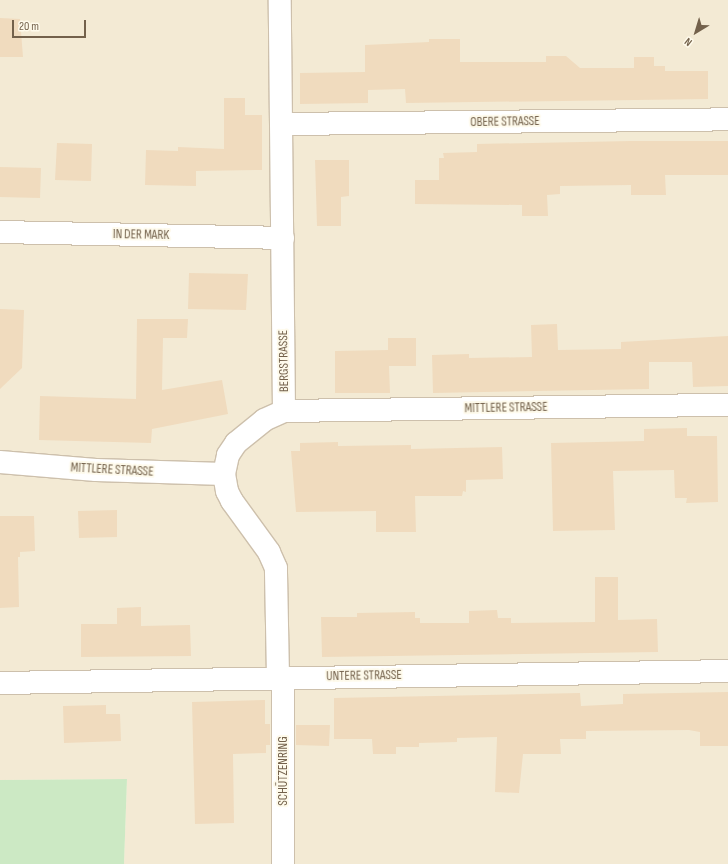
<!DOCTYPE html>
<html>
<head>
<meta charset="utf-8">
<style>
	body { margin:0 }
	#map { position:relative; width:728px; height:864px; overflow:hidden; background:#fbf7e5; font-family:"Sofia Sans Condensed",sans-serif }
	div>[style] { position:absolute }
	.residential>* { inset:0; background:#f3ead4 }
	.green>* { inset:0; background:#cce9c4 }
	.building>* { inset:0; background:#f0dbbe }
	.roads { filter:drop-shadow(1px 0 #cdc0ac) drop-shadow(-1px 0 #cdc0ac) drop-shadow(0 1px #cdc0ac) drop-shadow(0 -1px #cdc0ac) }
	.minor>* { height:22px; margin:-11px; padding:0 11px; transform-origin:11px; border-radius:11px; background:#fff }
	.tertiary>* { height:22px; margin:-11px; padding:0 11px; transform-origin:11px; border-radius:11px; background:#fff }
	span { translate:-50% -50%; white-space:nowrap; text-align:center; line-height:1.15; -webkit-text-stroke:4px #fefaeb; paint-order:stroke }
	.street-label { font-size:13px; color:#73614b }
	.north { position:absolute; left:676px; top:12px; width:40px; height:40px; -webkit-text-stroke:3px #fefaeb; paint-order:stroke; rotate:218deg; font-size:11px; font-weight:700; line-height:16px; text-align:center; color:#73614b }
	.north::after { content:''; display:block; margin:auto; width:14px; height:18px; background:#73614b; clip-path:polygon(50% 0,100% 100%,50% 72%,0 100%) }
	.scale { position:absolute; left:12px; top:20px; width:74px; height:18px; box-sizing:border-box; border:2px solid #73614b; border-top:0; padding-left:5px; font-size:12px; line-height:14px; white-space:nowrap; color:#73614b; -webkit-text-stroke:3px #fefaeb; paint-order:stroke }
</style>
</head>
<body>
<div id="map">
	<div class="residential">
		<i style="clip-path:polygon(0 0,728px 0,728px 864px,124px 864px,127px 779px,0 780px)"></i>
	</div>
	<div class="green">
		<i style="clip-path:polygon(127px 779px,124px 864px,0 864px,0 780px)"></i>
	</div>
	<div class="building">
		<i style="clip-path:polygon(0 18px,20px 19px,23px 57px,0 57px)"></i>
		<i style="clip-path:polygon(429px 39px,460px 39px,460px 62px,546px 62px,546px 56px,566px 56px,580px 68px,634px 68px,634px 57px,654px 57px,654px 66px,665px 66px,665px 71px,708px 71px,708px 99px,406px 103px,405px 89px,368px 90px,368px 103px,300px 104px,300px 73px,365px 72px,365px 45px,429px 42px)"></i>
		<i style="clip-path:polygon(224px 98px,245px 98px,245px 115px,262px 115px,262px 170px,196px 171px,196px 186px,145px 185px,146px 150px,178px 151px,178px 147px,224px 149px)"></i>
		<i style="clip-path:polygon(631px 141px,728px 141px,728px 175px,665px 175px,666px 195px,631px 195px,631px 185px,560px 186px,560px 194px,547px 195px,548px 216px,522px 216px,522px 205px,415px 204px,415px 180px,439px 180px,439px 158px,444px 158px,443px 153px,477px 152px,477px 144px)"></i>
		<i style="clip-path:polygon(57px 143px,92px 144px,91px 181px,55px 180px)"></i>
		<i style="clip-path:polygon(315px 160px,349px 160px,349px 196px,341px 197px,341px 226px,317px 226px)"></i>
		<i style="clip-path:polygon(0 167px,41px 168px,40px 198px,0 197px)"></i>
		<i style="clip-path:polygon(189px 273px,248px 274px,246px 310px,188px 309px)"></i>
		<i style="clip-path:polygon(0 309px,24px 310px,22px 368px,0 389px)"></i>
		<i style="clip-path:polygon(137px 319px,188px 319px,187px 338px,163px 338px,162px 390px,222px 380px,228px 414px,152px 429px,151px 443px,39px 440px,40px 396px,136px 399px)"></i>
		<i style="clip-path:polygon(557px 324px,558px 350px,621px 349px,621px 342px,728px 336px,728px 386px,693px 387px,692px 362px,649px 362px,649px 389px,433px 393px,432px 355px,469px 354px,469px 358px,532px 357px,531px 325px)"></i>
		<i style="clip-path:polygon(388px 338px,416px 338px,416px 366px,389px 366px,390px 393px,335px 393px,335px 351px,388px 350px)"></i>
		<i style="clip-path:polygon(687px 428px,687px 436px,717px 436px,718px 502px,686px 503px,687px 498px,675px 498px,674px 470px,613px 471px,615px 530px,553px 531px,551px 443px,644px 441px,644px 429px)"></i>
		<i style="clip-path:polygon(338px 442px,338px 446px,411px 445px,411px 449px,502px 447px,503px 479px,466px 480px,466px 492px,463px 491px,462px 496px,415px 496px,416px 532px,376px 532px,376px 511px,296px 512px,291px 451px,300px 451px,300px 443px)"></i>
		<i style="clip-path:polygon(117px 510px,117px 537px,79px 538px,78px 511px)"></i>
		<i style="clip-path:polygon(0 516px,34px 516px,35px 551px,20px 552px,20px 557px,18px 557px,19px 607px,0 608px)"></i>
		<i style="clip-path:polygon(595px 577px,618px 577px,618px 620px,657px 619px,658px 652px,322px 657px,321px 617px,357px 617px,357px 613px,415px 612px,415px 618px,420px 618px,420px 623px,469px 623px,469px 611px,497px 610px,498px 618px,511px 618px,511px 623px,595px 622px)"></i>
		<i style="clip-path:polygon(141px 607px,141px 626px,190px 625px,191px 656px,81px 657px,81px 624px,117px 624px,117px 608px)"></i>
		<i style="clip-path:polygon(728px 692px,728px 746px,700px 746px,700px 732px,689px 730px,586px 731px,586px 739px,560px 739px,561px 754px,523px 754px,519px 793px,495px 792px,497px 737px,457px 738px,457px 742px,419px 743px,419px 747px,396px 747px,396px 754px,373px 754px,372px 739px,334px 739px,334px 698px,580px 693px,581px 706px,623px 704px,623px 694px)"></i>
		<i style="clip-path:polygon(265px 700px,265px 724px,270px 724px,270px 745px,266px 745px,266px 753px,233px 754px,234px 823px,195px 824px,192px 702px)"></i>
		<i style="clip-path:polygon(106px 705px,106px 714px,120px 714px,121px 741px,64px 743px,63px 706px)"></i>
		<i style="clip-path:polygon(296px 725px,330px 725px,329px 746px,296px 745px)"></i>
	</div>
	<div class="roads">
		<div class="minor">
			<i style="left:282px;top:124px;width:446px;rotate:-0.6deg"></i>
			<i style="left:0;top:232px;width:283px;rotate:1.2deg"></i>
			<i style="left:284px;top:411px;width:444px;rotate:-0.8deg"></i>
			<i style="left:0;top:462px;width:96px;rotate:4.8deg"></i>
			<i style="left:96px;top:470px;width:128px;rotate:1.8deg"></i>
			<i style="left:278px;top:677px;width:109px;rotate:-91.1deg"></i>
			<i style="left:276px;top:568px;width:17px;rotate:-114deg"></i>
			<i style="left:269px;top:552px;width:63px;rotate:-126deg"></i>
			<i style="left:232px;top:501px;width:11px;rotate:-117deg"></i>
			<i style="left:227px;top:491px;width:17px;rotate:-100deg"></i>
			<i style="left:224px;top:474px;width:19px;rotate:-78deg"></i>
			<i style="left:228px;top:455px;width:14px;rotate:-56deg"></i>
			<i style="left:236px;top:443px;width:36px;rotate:-39deg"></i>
			<i style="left:264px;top:420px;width:22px;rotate:-24deg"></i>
			<i style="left:284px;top:411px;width:411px;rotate:-90.6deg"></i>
			<i style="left:283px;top:864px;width:187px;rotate:-90deg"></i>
		</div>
		<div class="tertiary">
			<i style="left:0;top:683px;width:728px;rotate:-0.94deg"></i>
		</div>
	</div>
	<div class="street-label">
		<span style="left:505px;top:122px;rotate:-1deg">OBERE STRASSE</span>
		<span style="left:141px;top:235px;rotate:1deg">IN DER MARK</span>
		<span style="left:284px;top:361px;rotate:-91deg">BERGSTRASSE</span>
		<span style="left:506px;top:408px;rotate:-1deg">MITTLERE STRASSE</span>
		<span style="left:112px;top:470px;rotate:3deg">MITTLERE STRASSE</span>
		<span style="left:364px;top:676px;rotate:-1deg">UNTERE STRASSE</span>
		<span style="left:283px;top:771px;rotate:-90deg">SCHÜTZENRING</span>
	</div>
	<div class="north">N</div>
	<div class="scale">20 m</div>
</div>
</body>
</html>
